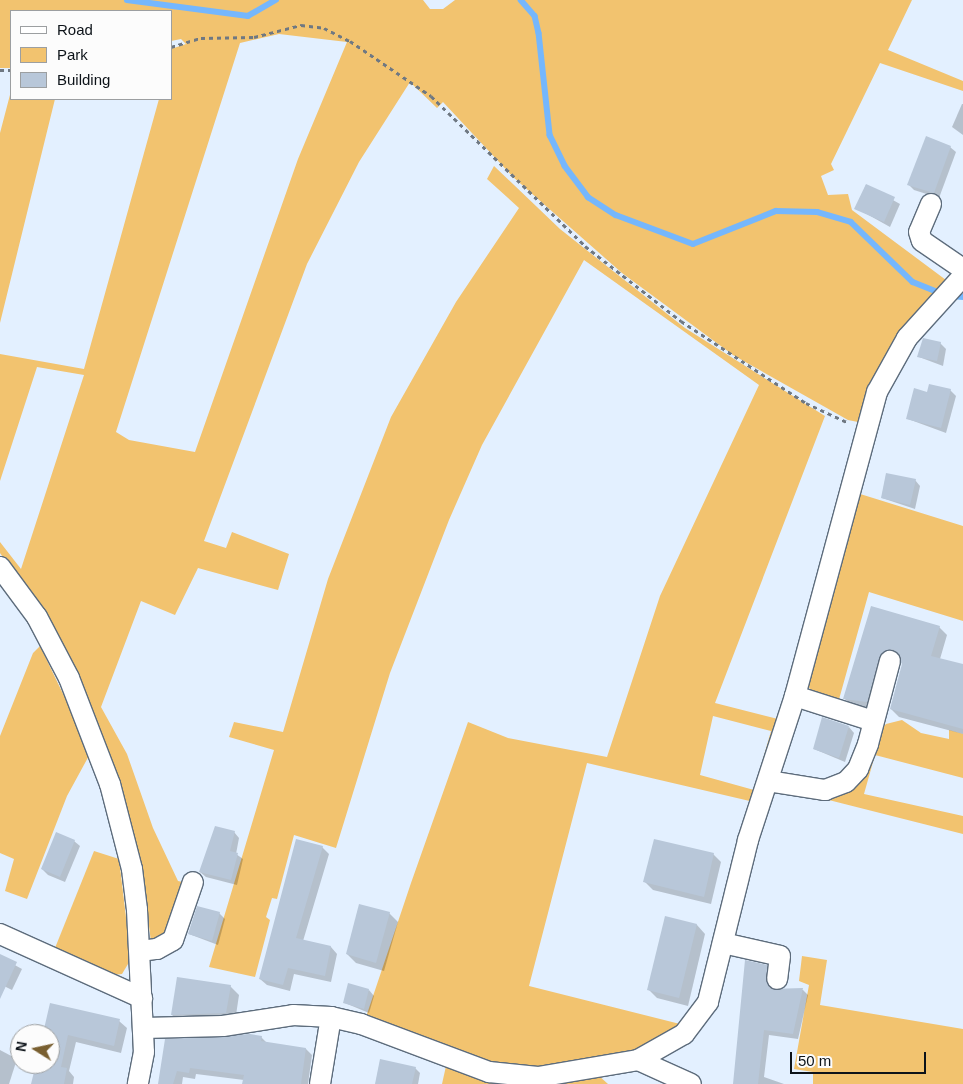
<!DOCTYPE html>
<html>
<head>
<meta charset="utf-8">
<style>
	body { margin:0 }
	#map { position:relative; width:963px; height:1084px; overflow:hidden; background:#e3f0ff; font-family:Arial,sans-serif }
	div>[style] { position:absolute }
	.green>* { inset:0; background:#f2c36f }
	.shadow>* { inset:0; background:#0003 }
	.stream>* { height:5.5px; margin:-2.75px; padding:0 2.75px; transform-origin:2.75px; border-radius:2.75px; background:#75b7fd }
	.building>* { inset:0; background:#b8c7d9 }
	.path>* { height:3px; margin-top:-1.5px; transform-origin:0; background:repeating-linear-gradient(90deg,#6f7882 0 4px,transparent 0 8px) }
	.roads { filter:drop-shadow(1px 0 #5d6c7c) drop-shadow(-1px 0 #5d6c7c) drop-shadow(0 1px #5d6c7c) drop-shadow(0 -1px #5d6c7c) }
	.minor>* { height:20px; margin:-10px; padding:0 10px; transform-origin:10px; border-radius:10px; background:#fff }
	span { translate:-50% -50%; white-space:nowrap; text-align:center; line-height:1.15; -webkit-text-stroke:4px #fcfcfc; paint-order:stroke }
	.legend { position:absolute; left:10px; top:10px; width:162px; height:90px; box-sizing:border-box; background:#fcfcfc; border:1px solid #9c9fa1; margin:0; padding:6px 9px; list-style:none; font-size:15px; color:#0d1319 }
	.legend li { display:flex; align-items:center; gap:10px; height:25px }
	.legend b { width:25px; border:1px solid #9c9fa1 }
	.north { position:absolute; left:10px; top:1024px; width:50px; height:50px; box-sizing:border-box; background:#fcfcfc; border:1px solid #9c9fa1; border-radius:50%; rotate:280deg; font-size:14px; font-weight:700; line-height:20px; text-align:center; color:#0d1319 }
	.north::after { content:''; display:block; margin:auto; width:18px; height:22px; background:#795f30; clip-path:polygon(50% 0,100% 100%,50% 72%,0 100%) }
	.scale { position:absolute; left:790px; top:1052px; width:136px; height:22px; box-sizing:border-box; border:2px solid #0d1319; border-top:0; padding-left:6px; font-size:15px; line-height:18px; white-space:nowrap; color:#0d1319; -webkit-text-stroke:4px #fcfcfc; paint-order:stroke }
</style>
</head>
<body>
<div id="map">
	<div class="green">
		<i style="clip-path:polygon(evenodd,0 0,423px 0,430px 9px,443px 9px,455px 0,912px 0,888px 50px,963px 81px,963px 91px,880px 63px,831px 164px,834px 170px,821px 176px,828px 195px,848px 194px,852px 210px,950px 283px,864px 417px,858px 422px,848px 420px,733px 355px,622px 273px,513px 177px,443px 102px,437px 108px,410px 82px,359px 162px,307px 264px,204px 541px,226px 548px,232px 532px,289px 554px,278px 590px,198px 568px,175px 615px,141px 601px,101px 707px,127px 754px,153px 828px,178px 881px,187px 883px,170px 939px,151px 942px,142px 870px,121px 783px,91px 705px,48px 623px,0 553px,0 542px,21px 569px,84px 375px,37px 367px,0 481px,0 354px,84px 369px,159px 99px,171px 99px,171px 49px,186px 44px,181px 39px,171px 41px,171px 11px,11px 11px,11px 68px,0 68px,0 0,279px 34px,347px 42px,298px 159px,195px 452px,129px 440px,116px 432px,240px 43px,279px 34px)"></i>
		<i style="clip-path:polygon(11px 91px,11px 99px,55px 99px,0 323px,0 133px)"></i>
		<i style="clip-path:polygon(evenodd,494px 166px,560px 229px,685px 328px,825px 416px,715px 703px,782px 720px,754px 802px,587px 763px,529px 986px,684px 1025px,638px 1054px,520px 1072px,365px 1020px,411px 883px,468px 722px,508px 738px,607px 757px,660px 596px,759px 385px,584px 260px,482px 445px,449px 520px,390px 673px,336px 848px,294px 835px,277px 899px,272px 898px,266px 917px,270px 920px,255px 977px,209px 967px,274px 750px,229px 737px,234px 722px,283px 732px,328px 579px,391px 417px,456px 302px,519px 208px,487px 179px,494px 166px,713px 716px,771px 731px,754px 790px,700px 775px,713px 716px)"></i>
		<i style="clip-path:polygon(857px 493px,963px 526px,963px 621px,869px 592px,838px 703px,813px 692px,806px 684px)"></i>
		<i style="clip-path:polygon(40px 646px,91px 752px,67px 796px,27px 899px,5px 891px,14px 859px,0 853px,0 736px,33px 653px)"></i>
		<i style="clip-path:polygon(902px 720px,921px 733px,949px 739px,949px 730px,963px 734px,963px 778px,875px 755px,864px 794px,963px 816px,963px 834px,805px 794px,825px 793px,886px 724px)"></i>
		<i style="clip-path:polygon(94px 851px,119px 859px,131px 959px,122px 974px,113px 975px,55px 948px)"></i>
		<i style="clip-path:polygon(802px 956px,827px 960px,820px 1005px,963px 1029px,963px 1084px,813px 1084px,813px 1072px,794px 1069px,809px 985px,799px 981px)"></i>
		<i style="clip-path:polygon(446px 1066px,598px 1075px,608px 1084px,442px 1084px)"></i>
	</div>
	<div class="shadow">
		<i style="clip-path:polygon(962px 104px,963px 104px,963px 135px,952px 127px)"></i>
		<i style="clip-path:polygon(950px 147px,956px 152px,939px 198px,914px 190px,909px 185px)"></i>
		<i style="clip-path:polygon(866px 185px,900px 204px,890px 227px,856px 208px)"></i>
		<i style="clip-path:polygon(940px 343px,946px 349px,943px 366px,919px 357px)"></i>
		<i style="clip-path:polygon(950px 390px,956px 396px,946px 433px,908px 419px,928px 393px)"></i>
		<i style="clip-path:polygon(915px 480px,920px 486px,915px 509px,882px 498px)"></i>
		<i style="clip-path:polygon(872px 607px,939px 627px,947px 635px,940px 659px,963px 665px,963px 734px,899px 717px,891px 709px,903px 663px,900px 658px,875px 709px,852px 706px,844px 698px)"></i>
		<i style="clip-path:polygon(849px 727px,854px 733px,845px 762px,814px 749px)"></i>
		<i style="clip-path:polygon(234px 832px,239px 838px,236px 854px,243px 859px,237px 885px,206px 877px,200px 872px)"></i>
		<i style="clip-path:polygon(74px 841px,80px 846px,65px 882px,48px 875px,42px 869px)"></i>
		<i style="clip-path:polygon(322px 847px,329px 854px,303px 941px,331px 947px,337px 954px,331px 982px,294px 974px,290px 991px,267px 985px,260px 979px)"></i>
		<i style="clip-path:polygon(713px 854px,721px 862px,711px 904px,653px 890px,645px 882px)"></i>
		<i style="clip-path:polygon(219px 913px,225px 919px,218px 945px,189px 934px)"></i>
		<i style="clip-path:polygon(389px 913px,398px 922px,384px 971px,356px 963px,347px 954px)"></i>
		<i style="clip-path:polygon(666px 918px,697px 925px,705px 934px,688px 1006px,657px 998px,649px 990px)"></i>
		<i style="clip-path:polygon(0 957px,22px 969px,12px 990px,0 984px)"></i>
		<i style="clip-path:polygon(766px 966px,774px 990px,803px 990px,808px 995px,798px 1039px,769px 1035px,764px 1077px,784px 1084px,735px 1084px)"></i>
		<i style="clip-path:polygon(178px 978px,230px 986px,239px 995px,235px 1022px,181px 1024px,172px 1015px)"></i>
		<i style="clip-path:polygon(369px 990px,374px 996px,369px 1013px,345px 1003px)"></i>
		<i style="clip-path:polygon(51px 1005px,119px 1021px,127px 1028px,121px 1053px,76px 1042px,69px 1071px,74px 1077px,73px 1084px,32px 1084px,37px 1064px,50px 1064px,50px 1034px,44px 1034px)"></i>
		<i style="clip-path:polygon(261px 1037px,267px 1043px,306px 1049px,312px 1055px,308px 1084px,244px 1084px,244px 1080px,196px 1074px,195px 1079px,183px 1077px,182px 1084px,159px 1084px,166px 1041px)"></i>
		<i style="clip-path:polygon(0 1050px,17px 1059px,9px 1084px,0 1084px)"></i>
		<i style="clip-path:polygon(415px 1068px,420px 1073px,418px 1084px,376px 1084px)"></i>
	</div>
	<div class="stream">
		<i style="left:127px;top:0;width:122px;rotate:7.5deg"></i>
		<i style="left:248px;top:16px;width:32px;rotate:-30deg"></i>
		<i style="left:521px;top:0;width:21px;rotate:49deg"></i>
		<i style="left:535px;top:16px;width:17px;rotate:77deg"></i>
		<i style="left:539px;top:33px;width:103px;rotate:83.8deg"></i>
		<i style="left:550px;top:135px;width:34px;rotate:64deg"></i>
		<i style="left:565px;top:166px;width:39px;rotate:53deg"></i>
		<i style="left:588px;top:197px;width:33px;rotate:33deg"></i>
		<i style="left:616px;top:215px;width:82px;rotate:20.6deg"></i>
		<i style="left:693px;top:244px;width:89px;rotate:-21.7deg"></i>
		<i style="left:776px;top:211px;width:41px;rotate:1.4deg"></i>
		<i style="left:817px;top:212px;width:35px;rotate:16deg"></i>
		<i style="left:851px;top:222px;width:86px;rotate:44.1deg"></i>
		<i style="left:913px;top:282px;width:31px;rotate:22deg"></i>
		<i style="left:951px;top:296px;width:12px;rotate:5deg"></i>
	</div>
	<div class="building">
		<i style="clip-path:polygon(926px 136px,951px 146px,934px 193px,907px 185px)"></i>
		<i style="clip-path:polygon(866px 184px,895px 197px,884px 222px,854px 209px)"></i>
		<i style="clip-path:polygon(923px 338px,941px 342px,937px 361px,917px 357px)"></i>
		<i style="clip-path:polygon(929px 384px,951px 389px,941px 428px,906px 419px,914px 388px,927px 392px)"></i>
		<i style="clip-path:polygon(886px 473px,916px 479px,910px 505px,881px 498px)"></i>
		<i style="clip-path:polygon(871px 606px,940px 626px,931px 656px,963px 664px,963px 729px,890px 709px,902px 664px,893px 649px,879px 658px,867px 702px,843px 699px)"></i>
		<i style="clip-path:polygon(822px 717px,849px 726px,839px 758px,813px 749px)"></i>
		<i style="clip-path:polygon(215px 826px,235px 831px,230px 851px,238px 853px,231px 880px,199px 872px)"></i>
		<i style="clip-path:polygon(56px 832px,75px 840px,60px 877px,41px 869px)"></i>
		<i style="clip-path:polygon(296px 839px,323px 846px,296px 938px,331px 946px,325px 976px,288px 968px,283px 985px,259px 979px)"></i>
		<i style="clip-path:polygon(654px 839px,714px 853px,704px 897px,643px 882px)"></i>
		<i style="clip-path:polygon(359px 904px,390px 912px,376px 963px,346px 954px)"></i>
		<i style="clip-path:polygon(197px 906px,220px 912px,212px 941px,188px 934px)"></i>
		<i style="clip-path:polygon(665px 916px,697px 924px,679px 998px,647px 990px)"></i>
		<i style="clip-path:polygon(0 954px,17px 962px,0 999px)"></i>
		<i style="clip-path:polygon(745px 960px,767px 965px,770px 989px,803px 988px,793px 1034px,764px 1030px,758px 1084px,733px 1084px)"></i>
		<i style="clip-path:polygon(177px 977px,231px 985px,226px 1013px,171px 1015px)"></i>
		<i style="clip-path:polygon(348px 983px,369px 989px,364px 1009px,343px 1003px)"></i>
		<i style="clip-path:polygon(50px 1003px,120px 1019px,114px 1046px,68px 1035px,61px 1067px,67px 1068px,64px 1084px,31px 1084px,36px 1064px,50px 1064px,50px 1031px,44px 1029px)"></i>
		<i style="clip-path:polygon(250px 1034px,262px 1036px,261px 1041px,306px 1048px,301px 1084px,242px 1084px,244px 1075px,190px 1068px,189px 1073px,177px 1071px,173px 1084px,158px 1084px,165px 1039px)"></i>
		<i style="clip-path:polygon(380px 1059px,416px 1067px,412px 1084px,375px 1084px)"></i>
	</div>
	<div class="path">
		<i style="left:171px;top:47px;width:31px;rotate:-17deg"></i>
		<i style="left:201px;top:38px;width:53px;rotate:-1.1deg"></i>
		<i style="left:254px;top:37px;width:49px;rotate:-14.3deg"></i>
		<i style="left:301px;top:25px;width:23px;rotate:7deg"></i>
		<i style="left:324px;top:28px;width:29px;rotate:27deg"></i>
		<i style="left:350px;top:41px;width:98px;rotate:34.2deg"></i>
		<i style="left:431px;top:96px;width:215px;rotate:44.2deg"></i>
		<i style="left:585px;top:246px;width:122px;rotate:38deg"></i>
		<i style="left:681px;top:321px;width:149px;rotate:33.3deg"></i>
		<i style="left:806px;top:403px;width:47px;rotate:24.9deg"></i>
		<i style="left:0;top:70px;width:11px"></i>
	</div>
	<div class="roads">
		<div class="minor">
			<i style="left:931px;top:204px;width:30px;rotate:113deg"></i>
			<i style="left:919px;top:232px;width:9px;rotate:72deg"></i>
			<i style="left:922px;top:241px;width:50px;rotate:34.3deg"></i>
			<i style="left:0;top:567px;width:62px;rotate:53.5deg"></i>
			<i style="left:37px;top:617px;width:69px;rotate:62.3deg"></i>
			<i style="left:69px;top:678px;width:114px;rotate:68.9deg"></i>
			<i style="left:110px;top:784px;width:88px;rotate:75.5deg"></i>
			<i style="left:132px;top:869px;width:41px;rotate:83deg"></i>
			<i style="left:137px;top:910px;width:142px;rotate:87.2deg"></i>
			<i style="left:144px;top:1052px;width:33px;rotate:101deg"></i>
			<i style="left:795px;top:696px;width:82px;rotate:17.8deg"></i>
			<i style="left:768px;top:781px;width:58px;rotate:9deg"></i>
			<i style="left:825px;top:790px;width:22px;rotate:-21deg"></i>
			<i style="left:846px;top:782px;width:18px;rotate:-47deg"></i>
			<i style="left:858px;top:769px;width:27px;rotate:-68deg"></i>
			<i style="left:868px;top:744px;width:86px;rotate:-75.2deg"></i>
			<i style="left:0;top:934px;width:156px;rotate:24.3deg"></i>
			<i style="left:723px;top:943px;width:58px;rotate:12.8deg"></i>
			<i style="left:780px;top:956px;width:23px;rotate:97deg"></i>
			<i style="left:140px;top:951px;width:17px;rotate:-7deg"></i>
			<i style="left:157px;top:949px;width:18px;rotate:-29deg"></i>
			<i style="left:173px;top:940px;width:61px;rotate:-71deg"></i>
			<i style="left:144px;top:1028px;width:79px;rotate:-1.5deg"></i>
			<i style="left:223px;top:1026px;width:71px;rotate:-8.9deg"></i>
			<i style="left:293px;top:1015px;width:38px;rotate:3deg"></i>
			<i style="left:331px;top:1017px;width:31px;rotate:13deg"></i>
			<i style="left:361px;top:1024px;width:137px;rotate:20.6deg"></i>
			<i style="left:489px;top:1072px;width:49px;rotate:5.8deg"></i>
			<i style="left:538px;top:1077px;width:101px;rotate:-9.6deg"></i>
			<i style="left:638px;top:1060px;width:53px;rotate:-29.5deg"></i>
			<i style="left:684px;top:1034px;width:40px;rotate:-53deg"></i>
			<i style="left:708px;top:1002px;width:167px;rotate:-76.1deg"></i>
			<i style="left:748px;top:840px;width:151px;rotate:-71.9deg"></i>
			<i style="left:795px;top:696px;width:315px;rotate:-74.9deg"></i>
			<i style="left:877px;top:392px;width:62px;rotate:-60.9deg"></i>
			<i style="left:907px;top:338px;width:84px;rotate:-47.9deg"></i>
			<i style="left:638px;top:1060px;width:58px;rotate:24.4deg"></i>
			<i style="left:320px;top:1084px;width:68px;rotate:-80.7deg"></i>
		</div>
	</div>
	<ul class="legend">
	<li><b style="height:6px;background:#fff"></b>Road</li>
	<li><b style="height:14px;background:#f2c36f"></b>Park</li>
	<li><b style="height:14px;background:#b8c7d9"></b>Building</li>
	</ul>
	<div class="north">N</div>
	<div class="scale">50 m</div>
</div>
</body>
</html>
